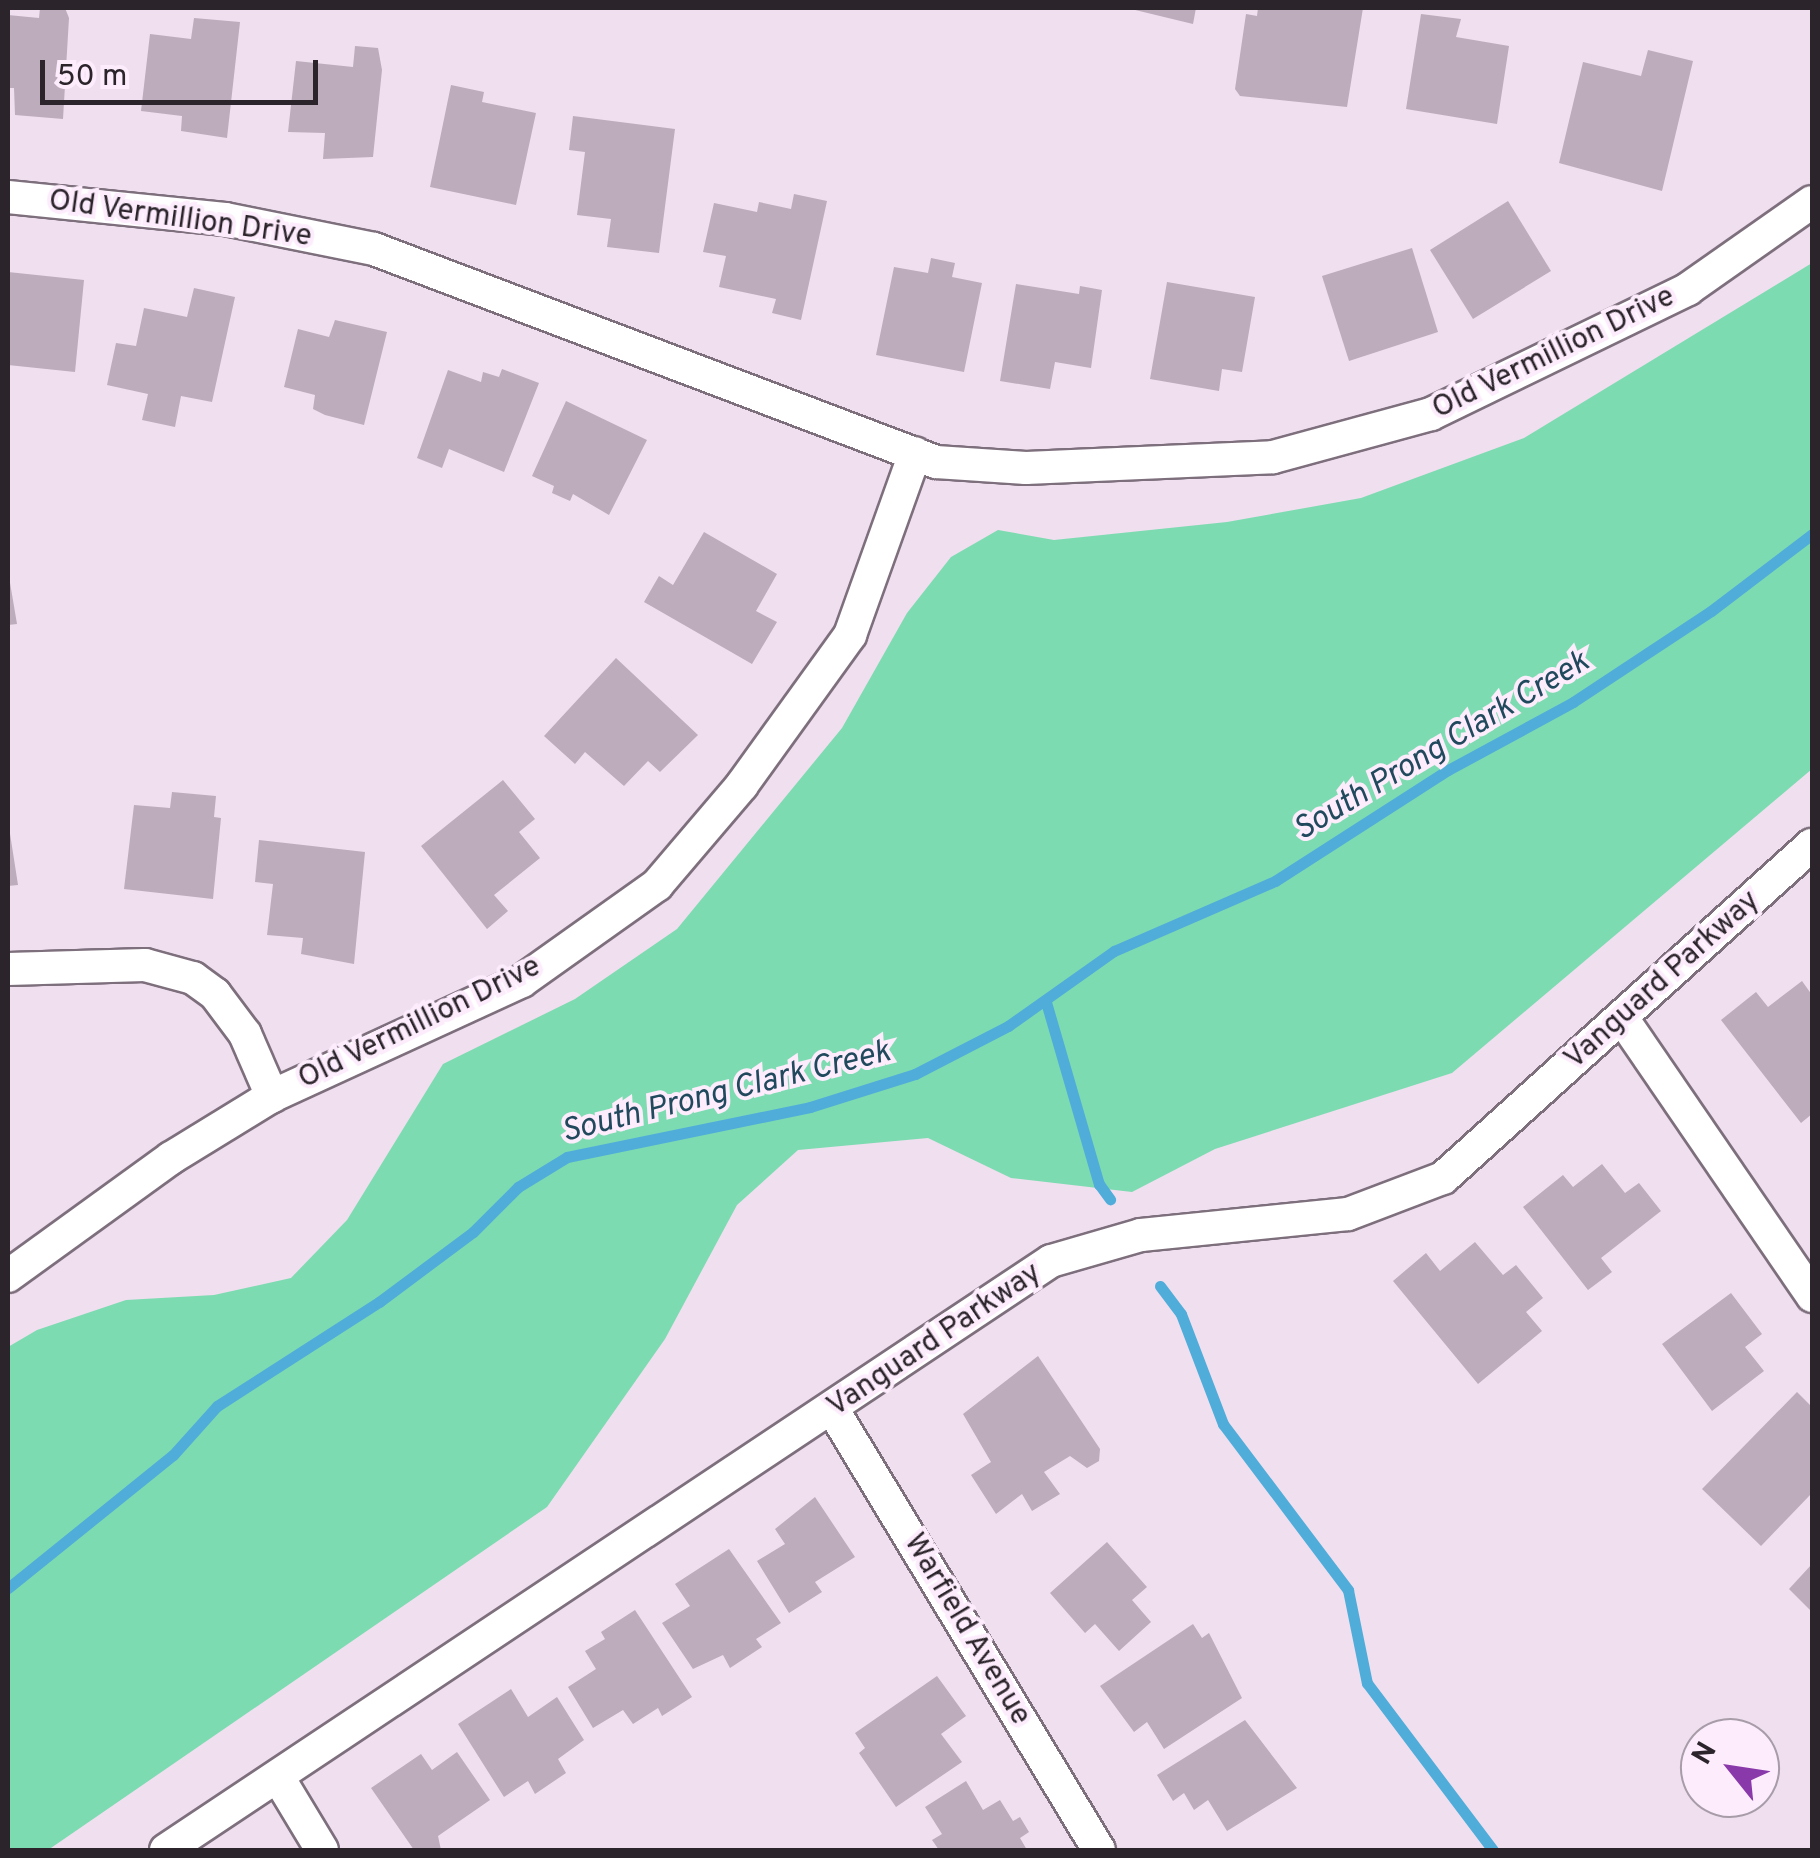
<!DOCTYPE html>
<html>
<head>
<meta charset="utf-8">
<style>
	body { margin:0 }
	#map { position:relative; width:1820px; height:1858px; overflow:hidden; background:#efdfef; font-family:Overpass,sans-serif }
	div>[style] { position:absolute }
	.green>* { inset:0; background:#7ddbb1 }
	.stream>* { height:11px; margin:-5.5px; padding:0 5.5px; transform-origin:5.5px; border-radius:5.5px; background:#50adda }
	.building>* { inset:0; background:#bcacbc }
	.roads { filter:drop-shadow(2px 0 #7e6f7d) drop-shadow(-2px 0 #7e6f7d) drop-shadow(0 2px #7e6f7d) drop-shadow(0 -2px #7e6f7d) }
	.minor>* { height:32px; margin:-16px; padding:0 16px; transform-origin:16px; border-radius:16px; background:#fff }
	span { translate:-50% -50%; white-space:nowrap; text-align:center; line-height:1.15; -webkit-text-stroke:8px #fcecfc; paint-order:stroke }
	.street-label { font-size:30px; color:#2b252b }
	.water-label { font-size:32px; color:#21495d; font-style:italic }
	.frame { position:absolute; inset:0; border:10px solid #2b252b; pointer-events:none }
	.north { position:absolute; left:1680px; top:1718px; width:100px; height:100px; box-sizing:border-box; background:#fcecfc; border:2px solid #a89ca8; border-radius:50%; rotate:300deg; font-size:28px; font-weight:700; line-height:40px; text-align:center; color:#2b252b }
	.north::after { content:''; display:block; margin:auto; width:35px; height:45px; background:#8939a9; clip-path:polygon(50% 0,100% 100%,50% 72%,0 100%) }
	.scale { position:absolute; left:40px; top:60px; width:278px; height:45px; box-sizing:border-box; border:5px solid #2b252b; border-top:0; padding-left:12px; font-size:30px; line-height:35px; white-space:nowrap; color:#2b252b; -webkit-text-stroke:8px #fcecfc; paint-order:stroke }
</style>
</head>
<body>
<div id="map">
	<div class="green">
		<i style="clip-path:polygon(1812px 263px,1812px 769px,1452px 1073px,1215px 1149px,1132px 1192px,1011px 1178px,928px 1138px,798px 1150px,737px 1205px,665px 1339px,547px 1507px,48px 1850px,8px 1850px,8px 1347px,37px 1330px,126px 1300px,214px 1295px,291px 1278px,347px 1220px,443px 1064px,575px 999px,677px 929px,842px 728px,907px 613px,951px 557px,998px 530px,1054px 540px,1227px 522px,1361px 498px,1524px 438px)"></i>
	</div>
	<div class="stream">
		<i style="left:1046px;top:1002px;width:190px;rotate:73.8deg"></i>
		<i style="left:1099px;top:1184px;width:19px;rotate:54deg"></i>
		<i style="left:1160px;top:1286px;width:35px;rotate:53deg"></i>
		<i style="left:1181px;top:1314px;width:118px;rotate:69.1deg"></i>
		<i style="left:1223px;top:1424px;width:208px;rotate:53deg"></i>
		<i style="left:1348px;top:1590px;width:95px;rotate:78.5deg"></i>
		<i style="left:1367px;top:1683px;width:209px;rotate:53deg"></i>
		<i style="left:8px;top:1588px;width:212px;rotate:-38.9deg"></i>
		<i style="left:173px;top:1455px;width:66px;rotate:-48.1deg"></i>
		<i style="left:217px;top:1406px;width:193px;rotate:-32.7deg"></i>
		<i style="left:379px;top:1302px;width:117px;rotate:-36.7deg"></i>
		<i style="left:473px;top:1232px;width:64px;rotate:-45deg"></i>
		<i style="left:518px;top:1187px;width:57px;rotate:-31.5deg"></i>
		<i style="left:567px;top:1157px;width:248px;rotate:-11.6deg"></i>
		<i style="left:810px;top:1107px;width:110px;rotate:-17.4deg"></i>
		<i style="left:915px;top:1074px;width:105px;rotate:-27.3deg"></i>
		<i style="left:1008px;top:1026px;width:130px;rotate:-35.3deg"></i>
		<i style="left:1114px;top:951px;width:176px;rotate:-23.5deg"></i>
		<i style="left:1275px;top:881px;width:206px;rotate:-32.7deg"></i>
		<i style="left:1448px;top:770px;width:142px;rotate:-28.5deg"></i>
		<i style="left:1573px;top:702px;width:165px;rotate:-33.4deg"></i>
		<i style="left:1711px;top:611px;width:127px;rotate:-37.3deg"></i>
	</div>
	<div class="building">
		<i style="clip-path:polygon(40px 8px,65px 8px,69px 18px,63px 119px,15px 115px,14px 88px,8px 88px,8px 15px,39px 18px)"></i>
		<i style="clip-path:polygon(1127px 8px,1196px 8px,1193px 24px)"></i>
		<i style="clip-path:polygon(1258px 8px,1363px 8px,1347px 107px,1240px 96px,1235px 89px,1246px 14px,1257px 16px)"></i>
		<i style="clip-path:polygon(1421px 14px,1461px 19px,1456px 37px,1509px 46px,1497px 124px,1406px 109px)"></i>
		<i style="clip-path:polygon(194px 18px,240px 22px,227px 138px,181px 131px,182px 116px,141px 111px,150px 34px,191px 39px)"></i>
		<i style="clip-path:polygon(355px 46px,378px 48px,382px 70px,373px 157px,323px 159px,325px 133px,288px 132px,296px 61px,353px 67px)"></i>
		<i style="clip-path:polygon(1648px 50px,1693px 61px,1662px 191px,1559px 163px,1583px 62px,1641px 76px)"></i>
		<i style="clip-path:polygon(451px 85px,484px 92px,482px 102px,536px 113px,516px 205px,430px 187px)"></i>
		<i style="clip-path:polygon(573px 116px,675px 129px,659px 253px,607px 247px,611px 219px,577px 215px,585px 152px,569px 150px)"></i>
		<i style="clip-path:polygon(794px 194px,827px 201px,801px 320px,772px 313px,776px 299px,719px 287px,726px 256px,703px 252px,714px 203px,757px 212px,759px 202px,791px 209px)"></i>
		<i style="clip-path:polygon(1508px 201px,1551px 271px,1473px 319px,1430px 250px)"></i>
		<i style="clip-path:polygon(1412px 248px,1438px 332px,1349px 361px,1322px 276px)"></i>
		<i style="clip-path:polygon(931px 258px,955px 263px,952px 277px,982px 283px,964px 372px,876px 355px,894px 267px,928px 273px)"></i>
		<i style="clip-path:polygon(8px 272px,84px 280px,75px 372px,8px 365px)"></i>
		<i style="clip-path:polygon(1167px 282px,1255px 297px,1242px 372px,1222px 369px,1219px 391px,1150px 379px)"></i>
		<i style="clip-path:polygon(1016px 284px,1079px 294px,1080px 286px,1102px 290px,1091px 368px,1055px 362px,1050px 389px,1000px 381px)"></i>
		<i style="clip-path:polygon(194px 288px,235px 297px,212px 402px,181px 396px,175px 427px,142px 420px,148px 394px,107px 385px,116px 343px,136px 346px,144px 308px,187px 317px)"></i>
		<i style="clip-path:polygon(335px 320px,387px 332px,364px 425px,325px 415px,313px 409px,315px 395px,284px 387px,298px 329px,329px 337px)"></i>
		<i style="clip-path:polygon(502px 369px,539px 383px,504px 472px,449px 449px,442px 468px,417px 458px,448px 370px,481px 382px,483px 372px,499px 377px)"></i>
		<i style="clip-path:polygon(566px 401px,647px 440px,609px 515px,573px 494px,570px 501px,552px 493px,554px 486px,532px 476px)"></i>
		<i style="clip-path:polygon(704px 532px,777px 574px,756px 611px,777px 622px,752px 664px,644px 602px,659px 576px,673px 585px)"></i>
		<i style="clip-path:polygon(8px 571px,17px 624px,8px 625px)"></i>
		<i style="clip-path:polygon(616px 658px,698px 735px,660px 772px,648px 761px,624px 786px,585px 752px,575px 764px,544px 736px)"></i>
		<i style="clip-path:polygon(503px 780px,535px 819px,519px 832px,540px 858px,494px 895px,508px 911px,487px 929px,421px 846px)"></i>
		<i style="clip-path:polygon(172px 792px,216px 796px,214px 817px,221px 818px,213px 899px,124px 889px,134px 805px,170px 808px)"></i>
		<i style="clip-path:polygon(8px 821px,18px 885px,8px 886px)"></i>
		<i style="clip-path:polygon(259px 840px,365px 852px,354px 964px,301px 954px,303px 938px,267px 935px,273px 884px,255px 882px)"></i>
		<i style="clip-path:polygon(1802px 981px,1812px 995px,1812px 1114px,1801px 1123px,1721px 1020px,1756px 992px,1768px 1007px)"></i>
		<i style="clip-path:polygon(1602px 1164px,1625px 1193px,1639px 1183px,1661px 1211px,1601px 1258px,1612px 1272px,1588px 1290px,1523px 1207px,1563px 1175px,1573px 1187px)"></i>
		<i style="clip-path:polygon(1475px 1242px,1503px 1275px,1516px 1265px,1543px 1298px,1526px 1312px,1542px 1331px,1478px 1384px,1393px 1281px,1426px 1253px,1440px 1271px)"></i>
		<i style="clip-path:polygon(1731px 1293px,1762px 1334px,1745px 1347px,1764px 1371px,1712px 1411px,1662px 1344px)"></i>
		<i style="clip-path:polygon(1038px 1356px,1100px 1449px,1099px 1461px,1087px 1468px,1070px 1456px,1044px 1472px,1060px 1494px,1032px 1511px,1022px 1494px,996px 1514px,971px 1475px,991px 1462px,963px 1414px)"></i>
		<i style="clip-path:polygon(1797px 1392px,1812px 1407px,1812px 1493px,1761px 1546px,1702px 1489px)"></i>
		<i style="clip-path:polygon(815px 1497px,855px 1557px,815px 1582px,822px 1592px,789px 1613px,757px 1561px,785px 1544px,775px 1529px)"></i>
		<i style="clip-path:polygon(1107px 1542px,1147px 1587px,1132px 1600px,1151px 1622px,1119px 1651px,1095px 1624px,1085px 1633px,1050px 1593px)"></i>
		<i style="clip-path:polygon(729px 1549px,781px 1623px,756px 1639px,762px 1647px,730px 1668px,723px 1655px,693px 1669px,662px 1623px,690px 1606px,675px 1584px)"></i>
		<i style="clip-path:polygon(1812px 1564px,1812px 1612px,1789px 1589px)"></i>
		<i style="clip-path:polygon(635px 1610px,692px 1697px,662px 1716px,658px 1708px,633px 1724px,623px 1710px,593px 1728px,568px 1687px,596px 1669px,585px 1651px,605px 1639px,601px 1632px)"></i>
		<i style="clip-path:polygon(1193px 1624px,1202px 1638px,1209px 1633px,1242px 1698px,1164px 1749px,1147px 1722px,1134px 1732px,1100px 1686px)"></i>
		<i style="clip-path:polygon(937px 1676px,966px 1716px,941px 1734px,962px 1762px,896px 1807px,859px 1753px,865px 1748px,855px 1733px)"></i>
		<i style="clip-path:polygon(511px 1689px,528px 1717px,557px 1697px,584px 1740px,558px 1759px,566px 1773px,535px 1794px,528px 1781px,504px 1797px,458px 1724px)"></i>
		<i style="clip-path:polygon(1245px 1720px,1297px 1788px,1227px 1831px,1208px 1800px,1194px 1810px,1184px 1793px,1173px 1801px,1157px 1775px)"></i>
		<i style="clip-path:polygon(457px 1752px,490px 1800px,438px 1836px,441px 1850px,414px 1850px,371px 1788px,421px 1754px,432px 1770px)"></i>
		<i style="clip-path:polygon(966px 1781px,983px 1810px,1000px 1800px,1013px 1821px,1020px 1817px,1029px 1832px,1020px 1838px,1027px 1850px,939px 1850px,932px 1840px,942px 1834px,925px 1807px)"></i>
	</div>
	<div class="roads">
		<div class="minor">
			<i style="left:8px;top:197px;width:218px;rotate:5.8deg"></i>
			<i style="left:225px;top:219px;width:152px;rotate:11.4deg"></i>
			<i style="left:374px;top:249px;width:601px;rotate:20.76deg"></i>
			<i style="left:936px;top:462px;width:90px;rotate:3.8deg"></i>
			<i style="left:1026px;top:468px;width:247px;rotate:-2.5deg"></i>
			<i style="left:1273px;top:457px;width:164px;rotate:-15.2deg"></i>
			<i style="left:1431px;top:414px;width:286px;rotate:-25.9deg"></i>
			<i style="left:1688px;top:289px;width:151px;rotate:-35.1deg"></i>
			<i style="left:8px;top:969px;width:137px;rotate:-1.7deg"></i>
			<i style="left:145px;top:965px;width:50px;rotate:15.2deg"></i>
			<i style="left:193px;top:978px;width:27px;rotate:36deg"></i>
			<i style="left:215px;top:994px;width:50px;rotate:53.1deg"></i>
			<i style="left:245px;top:1034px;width:68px;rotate:66.5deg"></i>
			<i style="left:1622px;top:1018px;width:337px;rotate:55.6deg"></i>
			<i style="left:8px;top:1276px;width:201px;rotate:-35.9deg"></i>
			<i style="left:171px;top:1158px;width:119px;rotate:-31.5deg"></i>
			<i style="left:272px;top:1096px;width:275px;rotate:-24.7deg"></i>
			<i style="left:522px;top:981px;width:166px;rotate:-35.4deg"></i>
			<i style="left:657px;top:885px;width:131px;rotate:-49.6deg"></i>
			<i style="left:742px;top:785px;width:185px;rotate:-54.2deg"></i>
			<i style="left:850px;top:635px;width:193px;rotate:-70.3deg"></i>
			<i style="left:833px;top:1410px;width:514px;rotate:58.85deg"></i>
			<i style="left:278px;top:1777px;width:85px;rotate:58.9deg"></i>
			<i style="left:166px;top:1850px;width:1063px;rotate:-33.65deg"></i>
			<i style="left:1051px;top:1261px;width:94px;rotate:-16.1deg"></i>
			<i style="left:1141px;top:1235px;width:208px;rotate:-5.8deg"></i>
			<i style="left:1348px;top:1214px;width:102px;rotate:-20.8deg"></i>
			<i style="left:1443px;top:1178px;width:497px;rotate:-42.1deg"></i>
		</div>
	</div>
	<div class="street-label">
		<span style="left:180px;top:220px;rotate:8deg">Old Vermillion Drive</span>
		<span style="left:1554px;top:354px;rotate:-26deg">Old Vermillion Drive</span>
		<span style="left:1663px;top:981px;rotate:-42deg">Vanguard Parkway</span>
		<span style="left:420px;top:1024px;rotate:-26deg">Old Vermillion Drive</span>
		<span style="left:935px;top:1341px;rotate:-34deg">Vanguard Parkway</span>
		<span style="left:966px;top:1630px;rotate:59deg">Warfield Avenue</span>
	</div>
	<div class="water-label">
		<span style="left:1442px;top:747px;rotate:-31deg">South Prong Clark Creek</span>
		<span style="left:726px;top:1093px;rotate:-14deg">South Prong Clark Creek</span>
	</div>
	<div class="frame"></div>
	<div class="north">N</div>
	<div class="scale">50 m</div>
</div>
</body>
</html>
